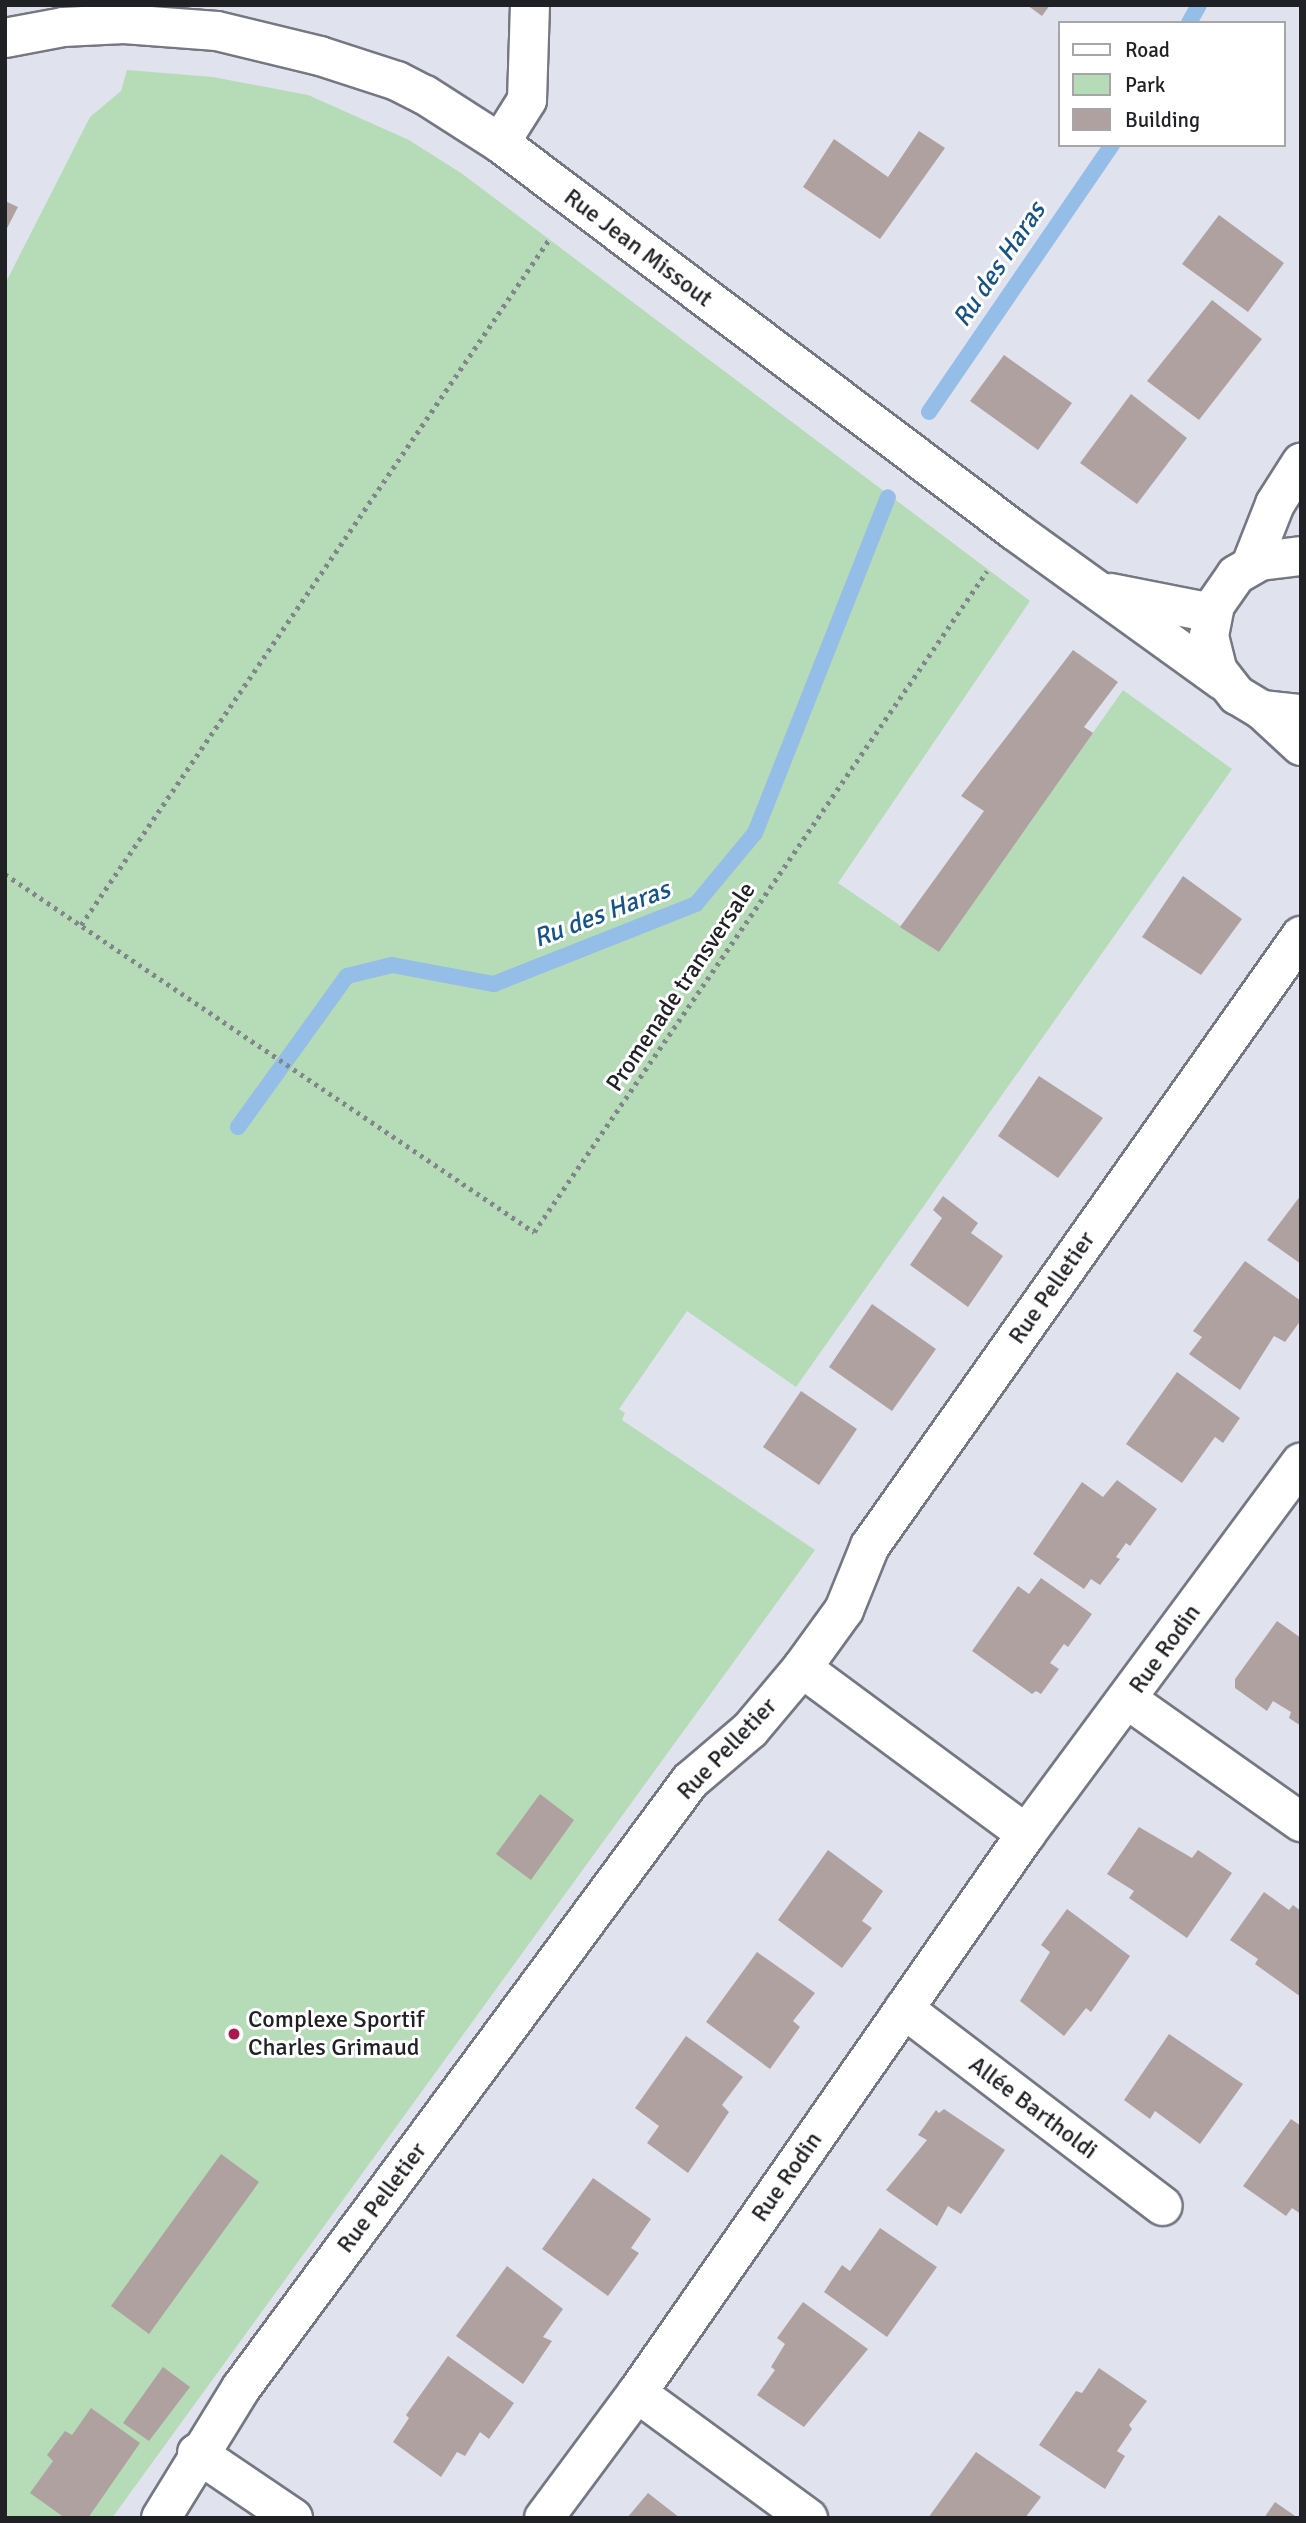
<!DOCTYPE html>
<html>
<head>
<meta charset="utf-8">
<style>
	body { margin:0 }
	#map { position:relative; width:1306px; height:2523px; overflow:hidden; background:#e0e3ee; font-family:Signika,sans-serif }
	div>[style] { position:absolute }
	.green>* { inset:0; background:#b5dbb7 }
	.stream>* { height:16px; margin:-8px; padding:0 8px; transform-origin:8px; border-radius:8px; background:#94bde7 }
	.building>* { inset:0; background:#afa19f }
	.path>* { height:4.5px; margin-top:-2.25px; transform-origin:0; background:repeating-linear-gradient(90deg,#83858d 0 3.5px,transparent 0 8.5px) }
	.roads { filter:drop-shadow(2px 0 #757782) drop-shadow(-2px 0 #757782) drop-shadow(0 2px #757782) drop-shadow(0 -2px #757782) }
	.minor>* { height:38px; margin:-19px; padding:0 19px; transform-origin:19px; border-radius:19px; background:#fff }
	.dots>* { width:19px; height:19px; translate:-50% -50%; box-sizing:border-box; border:4px solid #fff; border-radius:50% }
	span { translate:-50% -50%; white-space:nowrap; text-align:center; line-height:1.15; -webkit-text-stroke:6px #fff; paint-order:stroke }
	.street-label { font-size:24px; color:#202125 }
	.poi-label { font-size:24px; color:#202125 }
	.left { translate:0 -50%; text-align:left }
	.water-label { font-size:26px; color:#165387; font-style:italic }
	.frame { position:absolute; inset:0; border:7px solid #202125; pointer-events:none }
	.legend { position:absolute; left:1058px; top:21px; width:228px; height:126px; box-sizing:border-box; background:#fff; border:2px solid #a6a6a8; margin:0; padding:9px 12px; list-style:none; font-size:21px; color:#202125 }
	.legend li { display:flex; align-items:center; gap:14px; height:35px }
	.legend b { width:35px; border:2px solid #a6a6a8 }
</style>
</head>
<body>
<div id="map">
	<div class="green">
		<i style="clip-path:polygon(127px 70px,213px 77px,308px 95px,409px 140px,461px 173px,1030px 601px,838px 883px,939px 952px,1123px 690px,1232px 769px,796px 1387px,687px 1311px,619px 1409px,625px 1413px,622px 1420px,815px 1550px,112px 2518px,5px 2518px,5px 284px,90px 117px,121px 91px)"></i>
	</div>
	<div class="stream">
		<i style="left:1189px;top:23px;width:21px;rotate:-61deg"></i>
		<i style="left:929px;top:412px;width:324px;rotate:-55.6deg"></i>
		<i style="left:238px;top:1127px;width:186px;rotate:-54.2deg"></i>
		<i style="left:347px;top:976px;width:46px;rotate:-13.7deg"></i>
		<i style="left:392px;top:965px;width:104px;rotate:10.6deg"></i>
		<i style="left:494px;top:984px;width:217px;rotate:-21.6deg"></i>
		<i style="left:696px;top:904px;width:92px;rotate:-50.3deg"></i>
		<i style="left:755px;top:833px;width:361px;rotate:-68.4deg"></i>
	</div>
	<div class="building">
		<i style="clip-path:polygon(1027px 5px,1050px 5px,1042px 16px)"></i>
		<i style="clip-path:polygon(919px 131px,945px 148px,880px 239px,803px 187px,834px 139px,888px 177px)"></i>
		<i style="clip-path:polygon(5px 201px,18px 207px,5px 232px)"></i>
		<i style="clip-path:polygon(1219px 215px,1284px 263px,1248px 312px,1182px 264px)"></i>
		<i style="clip-path:polygon(1212px 300px,1262px 339px,1199px 420px,1147px 381px)"></i>
		<i style="clip-path:polygon(1004px 355px,1072px 403px,1038px 450px,970px 401px)"></i>
		<i style="clip-path:polygon(1131px 394px,1187px 438px,1137px 504px,1080px 463px)"></i>
		<i style="clip-path:polygon(1073px 650px,1118px 682px,1084px 727px,1093px 733px,939px 952px,900px 927px,984px 811px,961px 796px)"></i>
		<i style="clip-path:polygon(1183px 876px,1242px 919px,1201px 975px,1142px 937px)"></i>
		<i style="clip-path:polygon(1039px 1076px,1103px 1118px,1058px 1178px,998px 1136px)"></i>
		<i style="clip-path:polygon(1301px 1195px,1301px 1264px,1267px 1240px)"></i>
		<i style="clip-path:polygon(943px 1196px,978px 1223px,971px 1233px,1003px 1256px,968px 1307px,910px 1265px,942px 1218px,933px 1210px)"></i>
		<i style="clip-path:polygon(1245px 1261px,1301px 1301px,1301px 1320px,1285px 1342px,1274px 1336px,1240px 1390px,1189px 1354px,1202px 1337px,1193px 1331px)"></i>
		<i style="clip-path:polygon(872px 1304px,936px 1349px,892px 1411px,829px 1367px)"></i>
		<i style="clip-path:polygon(1177px 1372px,1240px 1418px,1223px 1443px,1215px 1437px,1182px 1483px,1126px 1444px)"></i>
		<i style="clip-path:polygon(801px 1391px,857px 1429px,819px 1485px,763px 1447px)"></i>
		<i style="clip-path:polygon(1117px 1480px,1157px 1509px,1130px 1546px,1126px 1543px,1116px 1557px,1120px 1559px,1100px 1585px,1091px 1579px,1084px 1589px,1033px 1554px,1082px 1482px,1103px 1497px)"></i>
		<i style="clip-path:polygon(1041px 1578px,1092px 1614px,1068px 1647px,1064px 1644px,1050px 1663px,1059px 1669px,1041px 1694px,1036px 1691px,1032px 1694px,972px 1651px,1018px 1586px,1029px 1594px)"></i>
		<i style="clip-path:polygon(1277px 1621px,1301px 1638px,1301px 1726px,1289px 1718px,1291px 1712px,1273px 1701px,1267px 1711px,1235px 1688px,1235px 1679px)"></i>
		<i style="clip-path:polygon(540px 1794px,574px 1820px,531px 1880px,496px 1854px)"></i>
		<i style="clip-path:polygon(1139px 1827px,1192px 1858px,1198px 1850px,1232px 1873px,1187px 1938px,1129px 1898px,1134px 1891px,1107px 1874px)"></i>
		<i style="clip-path:polygon(828px 1850px,883px 1891px,862px 1921px,872px 1928px,842px 1968px,778px 1920px)"></i>
		<i style="clip-path:polygon(1264px 1892px,1289px 1910px,1293px 1905px,1301px 1911px,1301px 1997px,1255px 1964px,1258px 1959px,1230px 1940px)"></i>
		<i style="clip-path:polygon(1067px 1909px,1130px 1956px,1091px 2012px,1086px 2008px,1064px 2036px,1020px 2001px,1050px 1952px,1041px 1945px)"></i>
		<i style="clip-path:polygon(757px 1952px,815px 1993px,793px 2021px,800px 2027px,770px 2069px,706px 2022px)"></i>
		<i style="clip-path:polygon(1169px 2034px,1243px 2084px,1200px 2144px,1155px 2111px,1150px 2119px,1124px 2100px)"></i>
		<i style="clip-path:polygon(686px 2036px,743px 2077px,722px 2105px,729px 2112px,688px 2173px,647px 2143px,659px 2126px,635px 2108px)"></i>
		<i style="clip-path:polygon(944px 2109px,1005px 2150px,961px 2214px,948px 2206px,937px 2226px,886px 2190px,927px 2140px,918px 2135px,936px 2110px,939px 2113px)"></i>
		<i style="clip-path:polygon(1291px 2119px,1301px 2126px,1301px 2214px,1292px 2208px,1286px 2216px,1243px 2186px)"></i>
		<i style="clip-path:polygon(221px 2154px,259px 2182px,149px 2334px,111px 2306px)"></i>
		<i style="clip-path:polygon(593px 2178px,651px 2219px,631px 2248px,639px 2253px,608px 2296px,542px 2249px)"></i>
		<i style="clip-path:polygon(880px 2228px,937px 2267px,887px 2337px,824px 2292px,842px 2265px,850px 2271px)"></i>
		<i style="clip-path:polygon(507px 2266px,563px 2309px,543px 2337px,552px 2341px,523px 2384px,456px 2336px)"></i>
		<i style="clip-path:polygon(803px 2302px,868px 2349px,804px 2427px,757px 2395px,775px 2370px,771px 2367px,785px 2344px,777px 2338px)"></i>
		<i style="clip-path:polygon(448px 2356px,514px 2403px,489px 2439px,480px 2432px,465px 2456px,457px 2452px,441px 2477px,393px 2442px,409px 2418px,406px 2415px)"></i>
		<i style="clip-path:polygon(163px 2367px,190px 2387px,149px 2441px,123px 2423px)"></i>
		<i style="clip-path:polygon(1099px 2368px,1147px 2401px,1129px 2425px,1132px 2429px,1117px 2451px,1125px 2456px,1105px 2489px,1039px 2445px,1076px 2391px,1082px 2393px)"></i>
		<i style="clip-path:polygon(91px 2408px,140px 2443px,88px 2518px,65px 2518px,30px 2493px,53px 2461px,47px 2455px,65px 2431px,72px 2435px)"></i>
		<i style="clip-path:polygon(976px 2452px,1041px 2497px,1025px 2518px,928px 2518px)"></i>
		<i style="clip-path:polygon(648px 2493px,680px 2518px,627px 2518px)"></i>
		<i style="clip-path:polygon(1275px 2502px,1298px 2518px,1264px 2518px)"></i>
	</div>
	<div class="path">
		<i style="left:5px;top:874px;width:639px;rotate:34.09deg"></i>
		<i style="left:534px;top:1232px;width:801px;rotate:-55.58deg"></i>
		<i style="left:81px;top:925px;width:832px;rotate:-55.68deg"></i>
	</div>
	<div class="roads">
		<div class="minor">
			<i style="left:5px;top:38px;width:59px;rotate:-10.7deg"></i>
			<i style="left:63px;top:27px;width:61px;rotate:-2.8deg"></i>
			<i style="left:124px;top:24px;width:93px;rotate:4.3deg"></i>
			<i style="left:217px;top:31px;width:106px;rotate:13.6deg"></i>
			<i style="left:320px;top:56px;width:81px;rotate:18deg"></i>
			<i style="left:397px;top:81px;width:31px;rotate:27deg"></i>
			<i style="left:425px;top:95px;width:89px;rotate:32.6deg"></i>
			<i style="left:500px;top:143px;width:645px;rotate:36.99deg"></i>
			<i style="left:1015px;top:531px;width:256px;rotate:35.8deg"></i>
			<i style="left:500px;top:143px;width:51px;rotate:-57.9deg"></i>
			<i style="left:527px;top:100px;width:95px;rotate:-88.2deg"></i>
			<i style="left:1301px;top:556px;width:41px;rotate:173deg"></i>
			<i style="left:1260px;top:561px;width:28px;rotate:150deg"></i>
			<i style="left:1236px;top:575px;width:37px;rotate:125deg"></i>
			<i style="left:1215px;top:605px;width:32px;rotate:101deg"></i>
			<i style="left:1209px;top:636px;width:36px;rotate:76deg"></i>
			<i style="left:1218px;top:671px;width:31px;rotate:52deg"></i>
			<i style="left:1237px;top:695px;width:29px;rotate:31deg"></i>
			<i style="left:1262px;top:710px;width:39px;rotate:6deg"></i>
			<i style="left:1251px;top:565px;width:66px;rotate:-68.5deg"></i>
			<i style="left:1275px;top:504px;width:49px;rotate:-57.6deg"></i>
			<i style="left:1111px;top:593px;width:103px;rotate:11.2deg"></i>
			<i style="left:1262px;top:710px;width:53px;rotate:42.7deg"></i>
			<i style="left:802px;top:1668px;width:279px;rotate:36.5deg"></i>
			<i style="left:1128px;top:1700px;width:212px;rotate:35.2deg"></i>
			<i style="left:904px;top:2009px;width:325px;rotate:37.3deg"></i>
			<i style="left:637px;top:2393px;width:212px;rotate:36.2deg"></i>
			<i style="left:197px;top:2453px;width:116px;rotate:34.1deg"></i>
			<i style="left:161px;top:2518px;width:153px;rotate:-58.4deg"></i>
			<i style="left:241px;top:2388px;width:755px;rotate:-53.51deg"></i>
			<i style="left:690px;top:1781px;width:79px;rotate:-40.4deg"></i>
			<i style="left:750px;top:1730px;width:81px;rotate:-50deg"></i>
			<i style="left:802px;top:1668px;width:72px;rotate:-54.1deg"></i>
			<i style="left:844px;top:1610px;width:69px;rotate:-67.9deg"></i>
			<i style="left:870px;top:1546px;width:747px;rotate:-54.76deg"></i>
			<i style="left:544px;top:2518px;width:156px;rotate:-53.4deg"></i>
			<i style="left:637px;top:2393px;width:681px;rotate:-55.17deg"></i>
			<i style="left:1026px;top:1834px;width:462px;rotate:-53.5deg"></i>
		</div>
	</div>
	<div class="dots">
		<i style="left:234px;top:2034px;background:#ab184b"></i>
	</div>
	<div class="street-label">
		<span style="left:638px;top:248px;rotate:37deg">Rue Jean Missout</span>
		<span style="left:681px;top:987px;rotate:-56deg">Promenade transversale</span>
		<span style="left:1052px;top:1288px;rotate:-55deg">Rue Pelletier</span>
		<span style="left:1165px;top:1649px;rotate:-54deg">Rue Rodin</span>
		<span style="left:727px;top:1749px;rotate:-46deg">Rue Pelletier</span>
		<span style="left:1033px;top:2108px;rotate:37deg">Allée Bartholdi</span>
		<span style="left:787px;top:2177px;rotate:-55deg">Rue Rodin</span>
		<span style="left:382px;top:2198px;rotate:-53deg">Rue Pelletier</span>
	</div>
	<div class="poi-label">
		<span class="left" style="left:248px;top:2034px">Complexe Sportif<br>Charles Grimaud</span>
	</div>
	<div class="water-label">
		<span style="left:1000px;top:265px;rotate:-56deg">Ru des Haras</span>
		<span style="left:602px;top:915px;rotate:-21deg">Ru des Haras</span>
	</div>
	<div class="frame"></div>
	<ul class="legend">
	<li><b style="height:9px;background:#fff"></b>Road</li>
	<li><b style="height:19px;background:#b5dbb7"></b>Park</li>
	<li><b style="height:19px;background:#afa19f"></b>Building</li>
	</ul>
</div>
</body>
</html>
